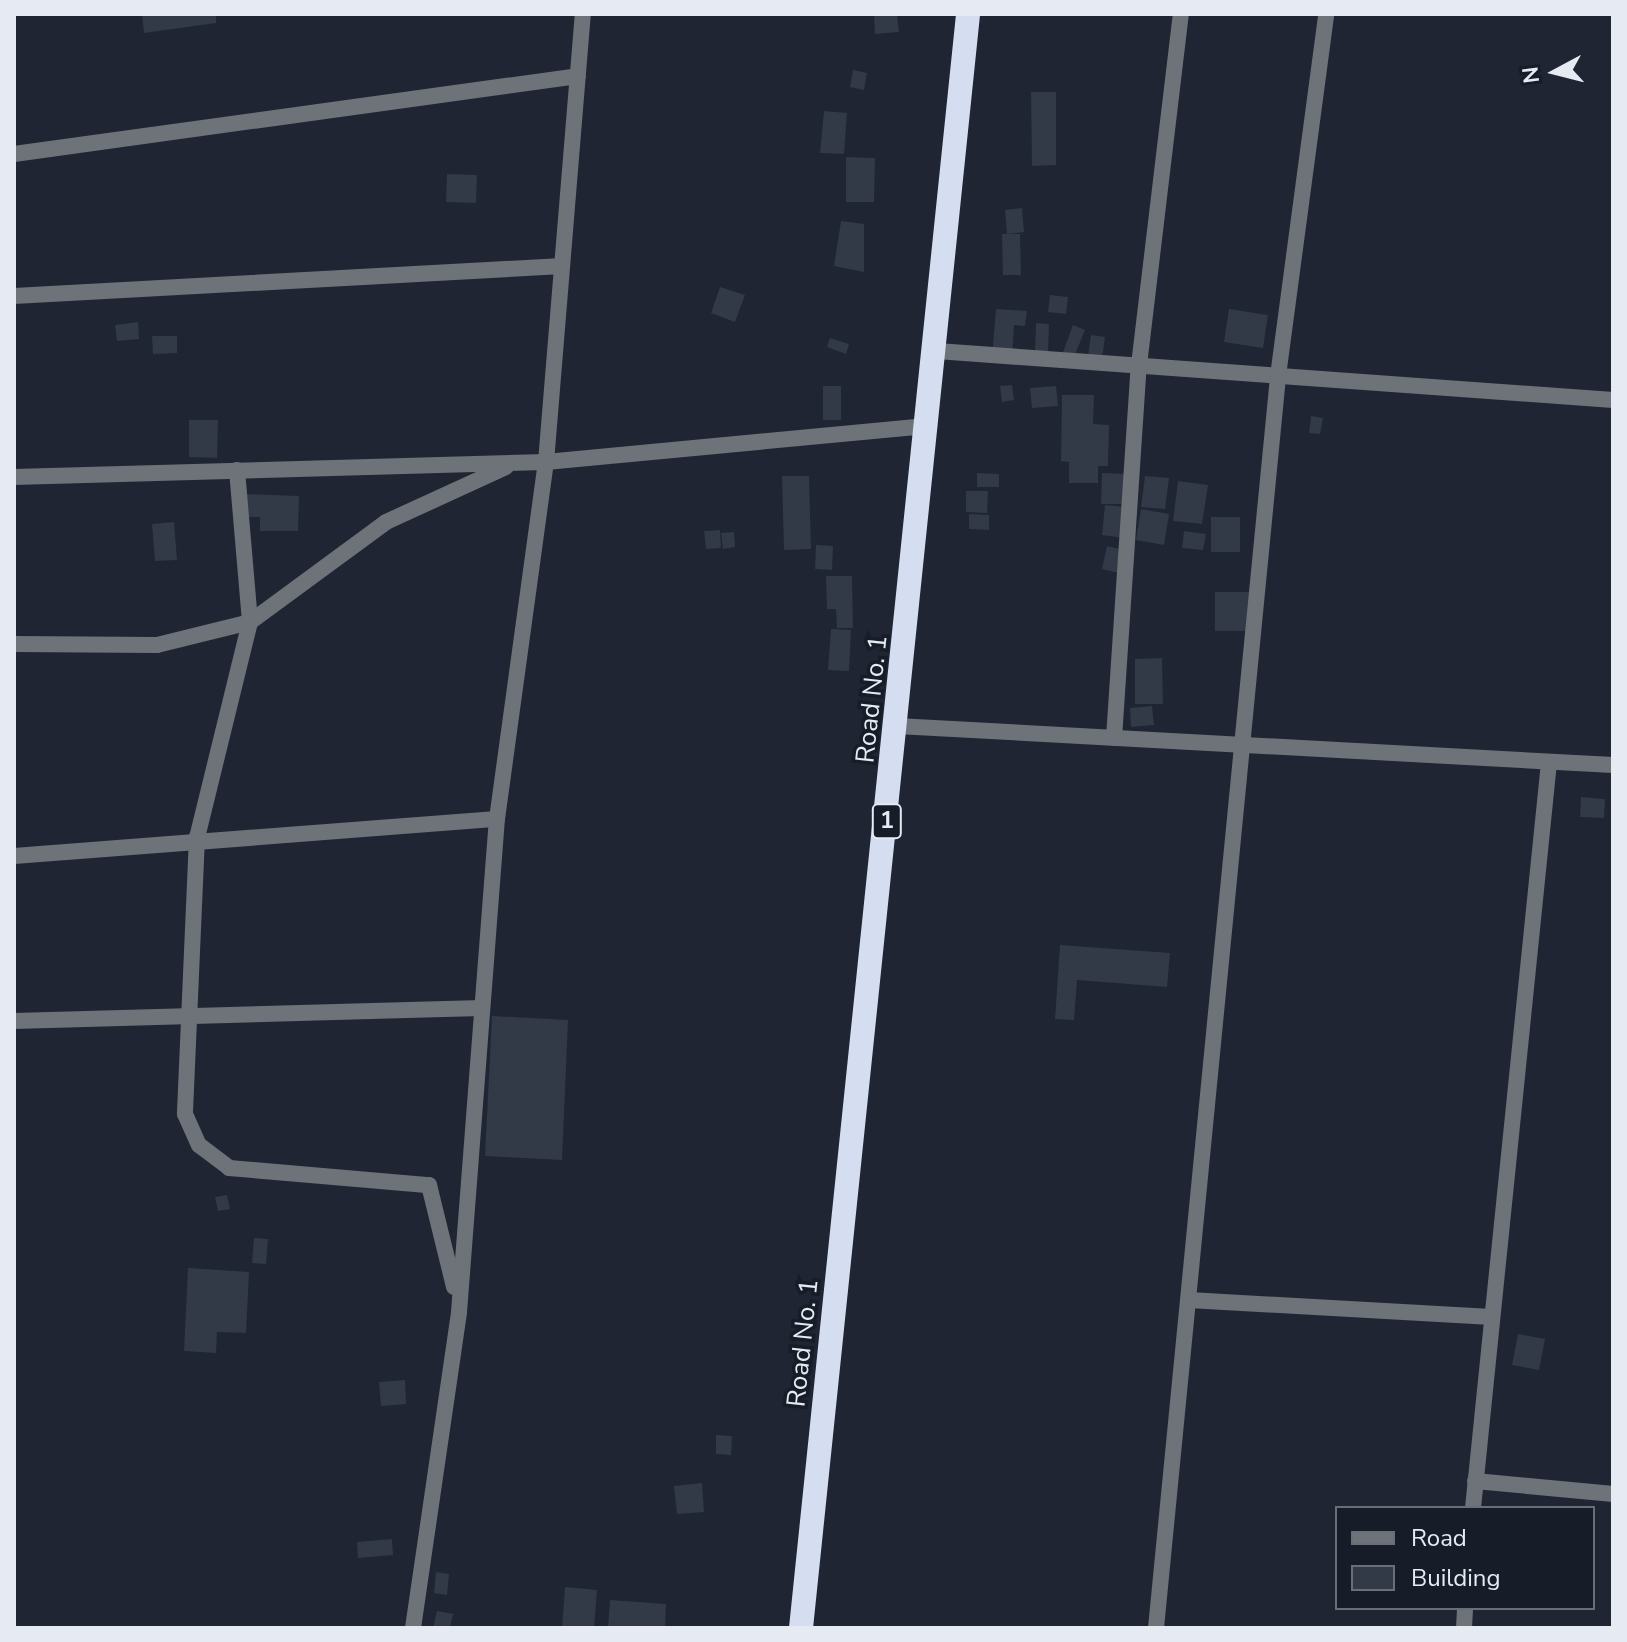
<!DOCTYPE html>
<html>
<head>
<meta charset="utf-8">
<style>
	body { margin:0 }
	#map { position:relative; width:1627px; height:1642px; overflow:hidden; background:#1f2532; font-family:"Nunito Sans",sans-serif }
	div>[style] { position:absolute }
	.building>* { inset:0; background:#323947 }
	.street>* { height:16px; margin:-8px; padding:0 8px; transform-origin:8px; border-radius:8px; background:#6e7279 }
	.highway>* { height:24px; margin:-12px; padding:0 12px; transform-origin:12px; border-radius:12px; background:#d5def0 }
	span { translate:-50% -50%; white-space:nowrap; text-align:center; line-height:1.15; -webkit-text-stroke:7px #161c28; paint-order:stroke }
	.shield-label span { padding:2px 6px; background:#161c28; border:2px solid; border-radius:6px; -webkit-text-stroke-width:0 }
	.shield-label { font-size:24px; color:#e5eaf3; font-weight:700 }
	.street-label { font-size:26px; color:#e5eaf3 }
	.frame { position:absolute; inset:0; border:16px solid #e5eaf3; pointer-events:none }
	.legend { position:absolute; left:1335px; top:1506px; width:260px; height:104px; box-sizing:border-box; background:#161c28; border:2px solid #696e79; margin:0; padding:10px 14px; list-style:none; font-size:24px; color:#e5eaf3 }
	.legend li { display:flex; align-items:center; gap:16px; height:40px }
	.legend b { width:40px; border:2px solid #696e79 }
	.north { position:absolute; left:1515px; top:32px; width:80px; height:80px; -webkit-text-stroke:6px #161c28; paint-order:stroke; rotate:263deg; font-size:22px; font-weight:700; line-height:32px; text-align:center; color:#e5eaf3 }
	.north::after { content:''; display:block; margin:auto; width:28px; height:36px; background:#e5eaf3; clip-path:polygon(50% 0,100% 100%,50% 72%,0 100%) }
</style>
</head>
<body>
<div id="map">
	<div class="building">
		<i style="clip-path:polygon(142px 14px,216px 14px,216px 23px,144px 33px)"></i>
		<i style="clip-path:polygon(874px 14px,897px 14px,899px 32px,875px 34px)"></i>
		<i style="clip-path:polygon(853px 70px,867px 73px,864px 90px,850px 87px)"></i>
		<i style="clip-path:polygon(1031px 92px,1056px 92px,1056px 165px,1032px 166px)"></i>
		<i style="clip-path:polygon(824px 111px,847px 113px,844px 154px,820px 153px)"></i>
		<i style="clip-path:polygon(846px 157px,875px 158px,874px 202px,846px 202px)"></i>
		<i style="clip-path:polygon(447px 174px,477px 175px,476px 203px,446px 202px)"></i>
		<i style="clip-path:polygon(1022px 208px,1024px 232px,1007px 234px,1005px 210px)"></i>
		<i style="clip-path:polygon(841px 221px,864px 224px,864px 272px,834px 266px)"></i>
		<i style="clip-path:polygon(1002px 234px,1020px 234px,1021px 275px,1003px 275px)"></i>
		<i style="clip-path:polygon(720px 287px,745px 295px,735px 322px,711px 313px)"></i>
		<i style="clip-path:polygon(1050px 295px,1068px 297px,1066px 314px,1048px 312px)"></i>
		<i style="clip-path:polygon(996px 309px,1027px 311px,1025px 326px,1014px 325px,1012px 359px,992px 358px)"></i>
		<i style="clip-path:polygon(1229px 309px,1268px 315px,1263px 348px,1224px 342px)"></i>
		<i style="clip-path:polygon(138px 322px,139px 339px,117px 341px,115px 325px)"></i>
		<i style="clip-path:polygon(1036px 323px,1049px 324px,1048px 353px,1035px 353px)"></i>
		<i style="clip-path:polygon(1073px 325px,1085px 330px,1074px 357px,1063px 352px)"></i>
		<i style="clip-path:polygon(1091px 335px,1105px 337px,1102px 359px,1088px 356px)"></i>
		<i style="clip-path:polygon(152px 336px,177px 336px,177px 353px,153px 354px)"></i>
		<i style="clip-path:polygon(830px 338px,849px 344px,846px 354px,827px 347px)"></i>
		<i style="clip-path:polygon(1012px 385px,1014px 400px,1002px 402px,1000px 386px)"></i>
		<i style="clip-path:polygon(823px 386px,841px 386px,841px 420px,823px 420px)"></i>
		<i style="clip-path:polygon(1056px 386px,1058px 406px,1032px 408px,1030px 388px)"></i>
		<i style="clip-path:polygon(1062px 395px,1094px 395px,1093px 424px,1109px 425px,1108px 466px,1098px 466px,1098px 483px,1069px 483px,1069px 462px,1061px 461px)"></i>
		<i style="clip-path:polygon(1311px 416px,1323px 418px,1320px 434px,1309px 433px)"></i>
		<i style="clip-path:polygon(189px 420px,218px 420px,217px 458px,189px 457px)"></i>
		<i style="clip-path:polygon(977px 473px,999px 474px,999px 487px,977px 487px)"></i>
		<i style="clip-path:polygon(1102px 473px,1129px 474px,1128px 504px,1101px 504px)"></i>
		<i style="clip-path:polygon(782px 476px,809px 476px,811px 549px,784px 550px)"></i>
		<i style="clip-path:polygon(1145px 476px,1169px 478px,1165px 509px,1141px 507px)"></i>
		<i style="clip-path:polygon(1178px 481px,1208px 485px,1202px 524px,1173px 521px)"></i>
		<i style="clip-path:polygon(966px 491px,988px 491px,987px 513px,966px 512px)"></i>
		<i style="clip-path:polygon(245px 494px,299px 496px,298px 531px,260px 531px,260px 517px,244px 517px)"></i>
		<i style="clip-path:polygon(1105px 505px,1127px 507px,1124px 538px,1102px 535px)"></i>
		<i style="clip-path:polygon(1141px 509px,1169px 514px,1164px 545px,1136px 540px)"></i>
		<i style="clip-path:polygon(969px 514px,989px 515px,989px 530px,969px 529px)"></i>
		<i style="clip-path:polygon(1211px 517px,1240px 517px,1240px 552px,1211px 552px)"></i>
		<i style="clip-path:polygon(174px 522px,177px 560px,155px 561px,152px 524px)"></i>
		<i style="clip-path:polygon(720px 530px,721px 548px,706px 549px,704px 531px)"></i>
		<i style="clip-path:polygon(1184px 531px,1206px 534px,1203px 550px,1182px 548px)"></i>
		<i style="clip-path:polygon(734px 532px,735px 547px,723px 549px,721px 533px)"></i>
		<i style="clip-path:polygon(816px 545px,833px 546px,832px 570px,815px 569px)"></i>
		<i style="clip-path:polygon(1107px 546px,1128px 551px,1123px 574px,1102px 569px)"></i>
		<i style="clip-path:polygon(826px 576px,852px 576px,853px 628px,837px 628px,836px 609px,827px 609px)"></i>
		<i style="clip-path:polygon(1215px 592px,1251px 592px,1251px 631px,1215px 631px)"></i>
		<i style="clip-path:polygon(831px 629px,851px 630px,849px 671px,828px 670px)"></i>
		<i style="clip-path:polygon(1162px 658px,1163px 704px,1135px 704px,1135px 659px)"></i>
		<i style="clip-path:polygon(1152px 706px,1154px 725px,1131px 727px,1130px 708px)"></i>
		<i style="clip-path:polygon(1581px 797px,1605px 799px,1604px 818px,1580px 817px)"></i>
		<i style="clip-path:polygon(1060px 945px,1170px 953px,1167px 987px,1077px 980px,1074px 1020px,1055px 1019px)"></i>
		<i style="clip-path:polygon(492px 1016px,568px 1020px,562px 1160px,485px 1156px)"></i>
		<i style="clip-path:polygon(227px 1195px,230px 1209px,218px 1211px,215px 1197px)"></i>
		<i style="clip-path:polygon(254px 1238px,268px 1239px,266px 1264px,252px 1263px)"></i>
		<i style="clip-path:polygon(188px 1268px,249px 1272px,246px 1333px,217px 1332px,216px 1353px,184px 1351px)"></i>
		<i style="clip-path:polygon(1518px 1334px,1545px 1339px,1539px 1370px,1512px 1365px)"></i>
		<i style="clip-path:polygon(405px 1380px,406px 1404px,381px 1406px,379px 1382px)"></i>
		<i style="clip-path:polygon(716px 1435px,732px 1436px,731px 1455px,716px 1454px)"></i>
		<i style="clip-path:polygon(702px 1483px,704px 1512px,677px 1514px,674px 1486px)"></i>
		<i style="clip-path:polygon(392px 1539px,393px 1555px,358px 1558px,357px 1542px)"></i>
		<i style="clip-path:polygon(436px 1572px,449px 1574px,447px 1595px,434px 1593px)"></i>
		<i style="clip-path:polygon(565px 1587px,597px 1590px,594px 1628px,562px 1628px)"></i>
		<i style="clip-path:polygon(610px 1600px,666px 1604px,665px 1628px,608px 1628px)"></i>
		<i style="clip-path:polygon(437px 1611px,453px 1614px,450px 1628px,433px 1628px)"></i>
	</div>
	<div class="street">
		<i style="left:14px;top:154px;width:569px;rotate:-7.87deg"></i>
		<i style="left:14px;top:296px;width:549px;rotate:-3.13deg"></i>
		<i style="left:937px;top:351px;width:678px;rotate:4.15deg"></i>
		<i style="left:237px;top:470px;width:153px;rotate:85.1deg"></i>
		<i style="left:250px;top:622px;width:221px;rotate:103.8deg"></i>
		<i style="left:197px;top:837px;width:277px;rotate:92.5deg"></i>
		<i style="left:185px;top:1114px;width:34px;rotate:66deg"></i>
		<i style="left:199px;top:1145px;width:38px;rotate:37deg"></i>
		<i style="left:229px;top:1168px;width:201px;rotate:4.9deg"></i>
		<i style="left:429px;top:1185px;width:105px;rotate:76.2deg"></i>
		<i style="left:14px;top:477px;width:532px;rotate:-1.62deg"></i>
		<i style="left:546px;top:462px;width:385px;rotate:-5.4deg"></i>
		<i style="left:14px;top:644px;width:143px;rotate:0.4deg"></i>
		<i style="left:157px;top:645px;width:96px;rotate:-13.9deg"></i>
		<i style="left:250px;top:622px;width:169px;rotate:-36.3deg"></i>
		<i style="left:386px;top:522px;width:132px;rotate:-24.6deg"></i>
		<i style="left:897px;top:726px;width:717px;rotate:3.12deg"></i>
		<i style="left:1114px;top:738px;width:374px;rotate:-86.2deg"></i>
		<i style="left:1139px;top:365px;width:354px;rotate:-83.2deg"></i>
		<i style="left:14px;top:856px;width:484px;rotate:-4.4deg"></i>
		<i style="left:14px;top:1021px;width:468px;rotate:-1.6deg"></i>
		<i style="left:1189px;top:1300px;width:303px;rotate:3.2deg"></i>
		<i style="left:1475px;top:1481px;width:139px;rotate:5.4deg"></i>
		<i style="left:1473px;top:1508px;width:750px;rotate:-84.18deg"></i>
		<i style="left:413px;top:1628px;width:319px;rotate:-81.7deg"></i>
		<i style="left:459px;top:1312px;width:494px;rotate:-85.6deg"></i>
		<i style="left:497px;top:819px;width:360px;rotate:-82.2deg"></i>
		<i style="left:546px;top:462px;width:450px;rotate:-85.3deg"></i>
		<i style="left:1156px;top:1628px;width:1258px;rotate:-84.43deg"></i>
		<i style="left:1278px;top:376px;width:365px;rotate:-82.4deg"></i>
		<i style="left:1464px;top:1628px;width:20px;rotate:-87deg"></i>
	</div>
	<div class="highway">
		<i style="left:801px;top:1628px;width:1623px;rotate:-84.09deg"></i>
	</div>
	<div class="shield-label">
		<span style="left:887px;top:821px">1</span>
	</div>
	<div class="street-label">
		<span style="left:872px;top:699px;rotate:-84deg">Road No. 1</span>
		<span style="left:803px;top:1343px;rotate:-84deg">Road No. 1</span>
	</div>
	<div class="frame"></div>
	<ul class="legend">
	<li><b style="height:10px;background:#6e7279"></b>Road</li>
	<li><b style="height:22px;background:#323947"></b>Building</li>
	</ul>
	<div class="north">N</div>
</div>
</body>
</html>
